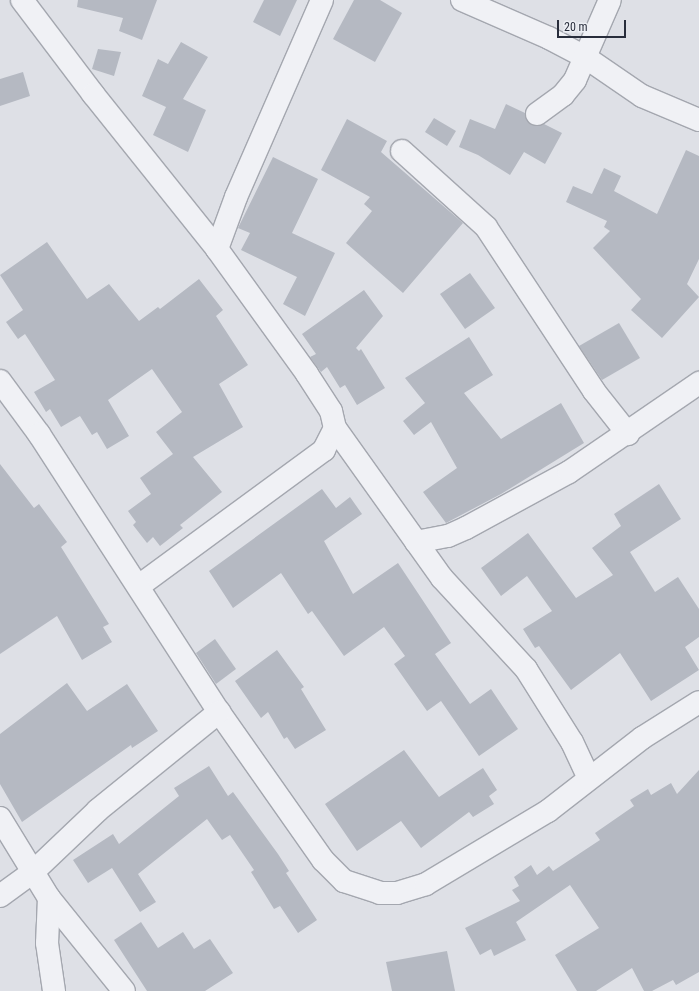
<!DOCTYPE html>
<html>
<head>
<meta charset="utf-8">
<style>
	body { margin:0 }
	#map { position:relative; width:699px; height:991px; overflow:hidden; background:#dee0e6; font-family:"Roboto Condensed",sans-serif }
	div>[style] { position:absolute }
	.building>* { inset:0; background:#b5b9c2 }
	.roads { filter:drop-shadow(1px 0 #a4a7af) drop-shadow(-1px 0 #a4a7af) drop-shadow(0 1px #a4a7af) drop-shadow(0 -1px #a4a7af) }
	.minor>* { height:22px; margin:-11px; padding:0 11px; transform-origin:11px; border-radius:11px; background:#f0f1f5 }
	span { translate:-50% -50%; white-space:nowrap; text-align:center; line-height:1.15; -webkit-text-stroke:3px #edeff4; paint-order:stroke }
	.scale { position:absolute; left:557px; top:20px; width:69px; height:18px; box-sizing:border-box; border:2px solid #282d3b; border-top:0; padding-left:5px; font-size:12px; line-height:14px; white-space:nowrap; color:#282d3b; -webkit-text-stroke:3px #edeff4; paint-order:stroke }
</style>
</head>
<body>
<div id="map">
	<div class="building">
		<i style="clip-path:polygon(78px 0,157px 0,142px 40px,119px 31px,123px 18px,77px 7px)"></i>
		<i style="clip-path:polygon(264px 0,297px 0,280px 36px,253px 22px)"></i>
		<i style="clip-path:polygon(354px 0,380px 0,402px 13px,375px 62px,333px 39px)"></i>
		<i style="clip-path:polygon(181px 42px,208px 57px,183px 99px,206px 110px,188px 152px,153px 135px,166px 107px,142px 96px,158px 59px,168px 64px)"></i>
		<i style="clip-path:polygon(98px 49px,121px 52px,114px 76px,92px 69px)"></i>
		<i style="clip-path:polygon(23px 72px,30px 96px,0 106px,0 79px)"></i>
		<i style="clip-path:polygon(506px 104px,525px 113px,532px 125px,544px 124px,562px 133px,545px 164px,524px 152px,510px 175px,478px 155px,459px 147px,470px 119px,495px 129px)"></i>
		<i style="clip-path:polygon(434px 118px,456px 131px,447px 146px,425px 132px)"></i>
		<i style="clip-path:polygon(347px 119px,387px 141px,381px 152px,463px 223px,403px 293px,346px 243px,372px 211px,364px 204px,370px 197px,321px 170px)"></i>
		<i style="clip-path:polygon(686px 150px,699px 156px,699px 259px,687px 284px,699px 297px,662px 338px,631px 310px,641px 299px,593px 248px,610px 231px,604px 227px,607px 221px,566px 202px,573px 186px,592px 194px,604px 168px,621px 176px,614px 191px,657px 214px)"></i>
		<i style="clip-path:polygon(273px 157px,318px 179px,292px 233px,335px 253px,305px 316px,283px 304px,297px 277px,241px 250px,250px 233px,238px 228px)"></i>
		<i style="clip-path:polygon(47px 242px,87px 299px,109px 284px,139px 321px,158px 307px,160px 309px,199px 279px,223px 310px,216px 316px,248px 365px,219px 384px,243px 427px,193px 457px,222px 492px,180px 525px,183px 528px,160px 546px,153px 537px,147px 543px,133px 525px,136px 522px,128px 511px,151px 494px,140px 478px,173px 454px,156px 432px,182px 412px,152px 369px,108px 400px,129px 436px,107px 449px,97px 432px,92px 435px,80px 416px,61px 427px,50px 409px,46px 412px,34px 392px,55px 380px,25px 334px,18px 339px,6px 322px,23px 310px,0 275px)"></i>
		<i style="clip-path:polygon(470px 273px,495px 308px,465px 329px,440px 294px)"></i>
		<i style="clip-path:polygon(364px 290px,383px 316px,356px 348px,359px 351px,361px 349px,385px 388px,357px 405px,345px 385px,340px 388px,327px 367px,321px 372px,310px 357px,316px 354px,302px 334px)"></i>
		<i style="clip-path:polygon(619px 323px,640px 358px,602px 380px,579px 346px)"></i>
		<i style="clip-path:polygon(469px 337px,493px 375px,464px 393px,501px 439px,561px 403px,584px 443px,501px 494px,446px 523px,423px 492px,457px 468px,431px 422px,414px 435px,403px 421px,425px 403px,405px 378px)"></i>
		<i style="clip-path:polygon(0 464px,34px 508px,39px 504px,67px 542px,61px 547px,109px 624px,103px 627px,112px 642px,82px 660px,57px 616px,0 654px)"></i>
		<i style="clip-path:polygon(659px 484px,681px 519px,630px 552px,655px 592px,678px 577px,699px 609px,699px 637px,685px 647px,699px 670px,651px 701px,620px 653px,571px 690px,539px 646px,535px 648px,523px 629px,552px 611px,527px 576px,501px 596px,481px 568px,528px 533px,576px 598px,613px 575px,592px 548px,621px 526px,614px 514px)"></i>
		<i style="clip-path:polygon(322px 489px,336px 508px,350px 497px,362px 514px,324px 541px,353px 594px,398px 563px,451px 643px,435px 654px,470px 704px,491px 689px,518px 729px,479px 756px,441px 701px,427px 711px,394px 664px,405px 656px,384px 627px,344px 656px,312px 611px,308px 614px,281px 573px,233px 608px,209px 571px)"></i>
		<i style="clip-path:polygon(215px 639px,236px 669px,216px 684px,196px 653px)"></i>
		<i style="clip-path:polygon(277px 650px,304px 687px,301px 689px,326px 730px,295px 749px,287px 737px,284px 739px,268px 712px,261px 718px,235px 681px)"></i>
		<i style="clip-path:polygon(67px 683px,87px 711px,127px 684px,158px 731px,132px 748px,131px 745px,22px 822px,0 784px,0 734px)"></i>
		<i style="clip-path:polygon(404px 750px,439px 797px,483px 768px,497px 790px,489px 796px,494px 804px,473px 817px,469px 812px,421px 848px,401px 821px,357px 851px,325px 804px)"></i>
		<i style="clip-path:polygon(209px 766px,228px 796px,233px 792px,278px 854px,289px 871px,286px 873px,317px 920px,298px 933px,280px 906px,274px 909px,251px 872px,254px 870px,230px 835px,222px 840px,207px 819px,138px 874px,156px 902px,140px 912px,112px 868px,88px 883px,73px 860px,113px 834px,119px 844px,179px 796px,174px 788px)"></i>
		<i style="clip-path:polygon(699px 770px,699px 972px,676px 985px,673px 980px,652px 991px,644px 991px,632px 968px,596px 991px,577px 991px,555px 955px,599px 928px,570px 885px,516px 922px,526px 940px,494px 956px,491px 949px,480px 955px,465px 928px,520px 901px,512px 890px,519px 886px,514px 877px,531px 865px,537px 875px,549px 866px,553px 871px,600px 840px,595px 833px,634px 806px,630px 800px,648px 789px,651px 795px,671px 783px,677px 794px)"></i>
		<i style="clip-path:polygon(141px 922px,158px 948px,183px 932px,194px 949px,210px 939px,233px 973px,205px 991px,147px 991px,114px 940px)"></i>
		<i style="clip-path:polygon(447px 951px,455px 991px,392px 991px,386px 962px)"></i>
	</div>
	<div class="roads">
		<div class="minor">
			<i style="left:22px;top:0;width:118px;rotate:52.9deg"></i>
			<i style="left:93px;top:94px;width:198px;rotate:51.3deg"></i>
			<i style="left:217px;top:249px;width:154px;rotate:54.2deg"></i>
			<i style="left:307px;top:374px;width:44px;rotate:57deg"></i>
			<i style="left:331px;top:411px;width:17px;rotate:77deg"></i>
			<i style="left:335px;top:428px;width:25px;rotate:117deg"></i>
			<i style="left:324px;top:450px;width:230px;rotate:143.7deg"></i>
			<i style="left:462px;top:0;width:95px;rotate:23.6deg"></i>
			<i style="left:549px;top:38px;width:41px;rotate:27.8deg"></i>
			<i style="left:585px;top:57px;width:69px;rotate:34.4deg"></i>
			<i style="left:642px;top:96px;width:62px;rotate:22.8deg"></i>
			<i style="left:537px;top:114px;width:32px;rotate:-36deg"></i>
			<i style="left:563px;top:95px;width:19px;rotate:-51deg"></i>
			<i style="left:575px;top:80px;width:87px;rotate:-66.4deg"></i>
			<i style="left:402px;top:151px;width:113px;rotate:42.1deg"></i>
			<i style="left:486px;top:227px;width:196px;rotate:56.6deg"></i>
			<i style="left:594px;top:391px;width:55px;rotate:51.7deg"></i>
			<i style="left:217px;top:249px;width:55px;rotate:-69.9deg"></i>
			<i style="left:236px;top:197px;width:215px;rotate:-66.4deg"></i>
			<i style="left:0;top:381px;width:66px;rotate:53.7deg"></i>
			<i style="left:39px;top:434px;width:331px;rotate:57.1deg"></i>
			<i style="left:219px;top:712px;width:181px;rotate:54.9deg"></i>
			<i style="left:323px;top:860px;width:30px;rotate:45deg"></i>
			<i style="left:344px;top:881px;width:38px;rotate:18deg"></i>
			<i style="left:380px;top:893px;width:17px"></i>
			<i style="left:397px;top:893px;width:30px;rotate:-17deg"></i>
			<i style="left:426px;top:884px;width:142px;rotate:-30.9deg"></i>
			<i style="left:548px;top:811px;width:119px;rotate:-37.8deg"></i>
			<i style="left:642px;top:738px;width:67px;rotate:-32.3deg"></i>
			<i style="left:335px;top:428px;width:184px;rotate:54.5deg"></i>
			<i style="left:442px;top:578px;width:124px;rotate:47.3deg"></i>
			<i style="left:526px;top:669px;width:86px;rotate:57.8deg"></i>
			<i style="left:572px;top:742px;width:40px;rotate:65deg"></i>
			<i style="left:416px;top:542px;width:33px;rotate:-11deg"></i>
			<i style="left:448px;top:536px;width:20px;rotate:-24deg"></i>
			<i style="left:466px;top:528px;width:117px;rotate:-28.5deg"></i>
			<i style="left:569px;top:472px;width:158px;rotate:-34.4deg"></i>
			<i style="left:0;top:818px;width:94px;rotate:58.5deg"></i>
			<i style="left:49px;top:898px;width:119px;rotate:51.1deg"></i>
			<i style="left:0;top:896px;width:41px;rotate:-36deg"></i>
			<i style="left:33px;top:872px;width:90px;rotate:-43.6deg"></i>
			<i style="left:98px;top:810px;width:156px;rotate:-39deg"></i>
			<i style="left:49px;top:898px;width:45px;rotate:92.5deg"></i>
			<i style="left:47px;top:943px;width:49px;rotate:81.7deg"></i>
		</div>
	</div>
	<div class="scale">20 m</div>
</div>
</body>
</html>
